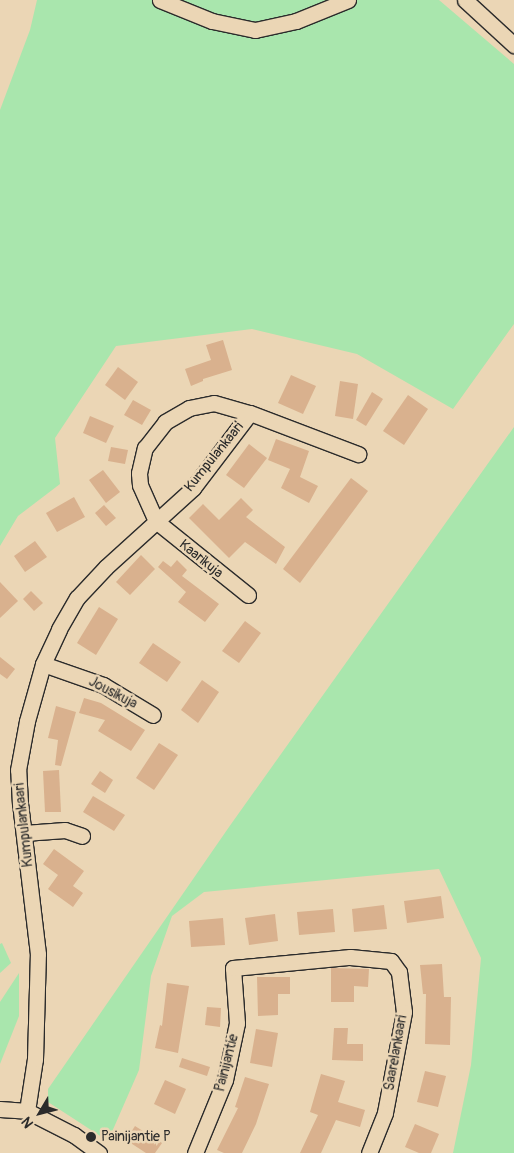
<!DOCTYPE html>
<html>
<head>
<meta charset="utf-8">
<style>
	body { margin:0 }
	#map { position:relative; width:514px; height:1153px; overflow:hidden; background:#ebd6b5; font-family:Pangolin,sans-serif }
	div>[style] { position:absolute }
	.green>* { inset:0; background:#a9e6ad }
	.building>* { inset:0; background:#d9b18e }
	.roads { filter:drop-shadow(1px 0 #2b2b2b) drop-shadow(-1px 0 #2b2b2b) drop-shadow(0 1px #2b2b2b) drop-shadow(0 -1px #2b2b2b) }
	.minor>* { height:15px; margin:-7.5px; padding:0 7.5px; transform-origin:7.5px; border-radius:7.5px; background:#ebd6b5 }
	.dots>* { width:14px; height:14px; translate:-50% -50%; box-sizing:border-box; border:2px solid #ebd6b5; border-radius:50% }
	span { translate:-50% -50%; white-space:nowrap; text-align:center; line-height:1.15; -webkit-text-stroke:5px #ebd6b5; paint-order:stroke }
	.street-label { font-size:14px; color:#2b2b2b }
	.poi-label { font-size:14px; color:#2b2b2b }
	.left { translate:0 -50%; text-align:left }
	.north { position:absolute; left:15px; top:1088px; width:50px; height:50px; -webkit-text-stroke:4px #ebd6b5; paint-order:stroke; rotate:233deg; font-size:14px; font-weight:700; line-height:20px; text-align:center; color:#2b2b2b }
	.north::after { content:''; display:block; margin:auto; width:18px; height:22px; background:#2b2b2b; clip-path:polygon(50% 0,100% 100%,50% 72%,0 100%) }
</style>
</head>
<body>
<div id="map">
	<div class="green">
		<i style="clip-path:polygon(37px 0,439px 0,514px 64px,514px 324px,453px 409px,357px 354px,252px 329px,116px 346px,55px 438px,60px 484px,18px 516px,0 546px,0 110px,30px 30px)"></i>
		<i style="clip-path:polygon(514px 427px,514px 1153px,453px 1153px,471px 1065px,481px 958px,439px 869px,204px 892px,172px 916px,151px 976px,139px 1070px,108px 1141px,48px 1102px,48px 1089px,229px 827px)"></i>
		<i style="clip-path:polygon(2px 943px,11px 963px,0 973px,0 944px)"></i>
		<i style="clip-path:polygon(19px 973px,19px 1016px,0 1064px,0 1002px)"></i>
	</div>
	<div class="building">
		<i style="clip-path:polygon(223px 340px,232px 370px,203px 379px,203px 381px,191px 386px,185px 369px,211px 360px,206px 345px)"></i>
		<i style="clip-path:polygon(118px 367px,138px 382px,125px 400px,105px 385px)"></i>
		<i style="clip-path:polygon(291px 375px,316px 386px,303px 414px,278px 403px)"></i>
		<i style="clip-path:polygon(340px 381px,358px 384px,353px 419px,335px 416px)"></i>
		<i style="clip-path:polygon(372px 392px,383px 399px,366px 426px,356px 420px)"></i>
		<i style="clip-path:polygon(408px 395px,428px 409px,404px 445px,383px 431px)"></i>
		<i style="clip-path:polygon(133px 400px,151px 410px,142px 425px,124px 415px)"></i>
		<i style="clip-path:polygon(90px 416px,114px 426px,106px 443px,83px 433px)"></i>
		<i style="clip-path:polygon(276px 439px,309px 451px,300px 477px,318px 486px,309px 503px,281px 488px,290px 469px,268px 460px)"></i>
		<i style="clip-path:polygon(249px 444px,267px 458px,244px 488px,226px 475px)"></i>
		<i style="clip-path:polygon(111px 447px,128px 450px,125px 464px,108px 461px)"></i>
		<i style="clip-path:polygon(103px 470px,120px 492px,106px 503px,89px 480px)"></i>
		<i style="clip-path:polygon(351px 478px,368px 491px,300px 583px,283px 569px)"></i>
		<i style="clip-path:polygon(74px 497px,85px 517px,57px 532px,46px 513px)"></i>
		<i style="clip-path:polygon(241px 498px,253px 510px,246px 517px,285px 547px,276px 564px,245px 542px,229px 558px,189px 518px,203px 504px,219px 520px)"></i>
		<i style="clip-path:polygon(104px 505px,116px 518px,106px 526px,95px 513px)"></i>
		<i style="clip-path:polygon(35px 541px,47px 557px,25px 572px,14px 556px)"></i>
		<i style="clip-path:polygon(141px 555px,155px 569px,130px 595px,116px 582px)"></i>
		<i style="clip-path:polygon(177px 560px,187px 570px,182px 576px,219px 604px,205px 622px,178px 602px,186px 592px,158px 567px,163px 561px,171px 567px)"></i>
		<i style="clip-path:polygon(0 582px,18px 601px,0 618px)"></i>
		<i style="clip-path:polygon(31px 591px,43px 603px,34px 611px,23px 599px)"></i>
		<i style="clip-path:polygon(99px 607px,118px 619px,96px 655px,77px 643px)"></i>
		<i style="clip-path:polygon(245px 621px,261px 633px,239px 663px,222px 651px)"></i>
		<i style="clip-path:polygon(153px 643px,181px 662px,167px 682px,139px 663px)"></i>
		<i style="clip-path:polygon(0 657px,15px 669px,7px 679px,0 674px)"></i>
		<i style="clip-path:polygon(202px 680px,219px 692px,198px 723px,181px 710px)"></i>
		<i style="clip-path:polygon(84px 698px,101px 703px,145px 730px,131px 751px,98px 731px,105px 720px,79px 713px)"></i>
		<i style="clip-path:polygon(56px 706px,76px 712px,61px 766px,55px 765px,58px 740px,48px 738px)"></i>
		<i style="clip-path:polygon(159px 743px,178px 755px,154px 790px,136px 778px)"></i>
		<i style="clip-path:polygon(59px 770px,61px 812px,45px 812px,43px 771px)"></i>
		<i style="clip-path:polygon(100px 771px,113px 780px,105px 793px,91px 784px)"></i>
		<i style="clip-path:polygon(93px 796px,125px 815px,114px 831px,83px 812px)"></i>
		<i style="clip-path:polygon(54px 849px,84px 871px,73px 886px,83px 893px,73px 907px,48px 889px,58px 875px,43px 864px)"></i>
		<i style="clip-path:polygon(441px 896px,444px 918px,407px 923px,404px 901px)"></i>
		<i style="clip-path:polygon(384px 905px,387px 929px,354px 932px,352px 909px)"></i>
		<i style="clip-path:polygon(333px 909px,335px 932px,299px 935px,297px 912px)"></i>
		<i style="clip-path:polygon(275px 914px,278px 941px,249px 945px,245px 918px)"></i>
		<i style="clip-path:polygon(223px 918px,225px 945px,191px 947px,189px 921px)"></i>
		<i style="clip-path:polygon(442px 964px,444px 997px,451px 997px,450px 1045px,425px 1044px,426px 994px,423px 994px,420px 965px)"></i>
		<i style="clip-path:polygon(331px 968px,369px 969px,368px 987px,354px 986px,354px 1002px,331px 1002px)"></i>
		<i style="clip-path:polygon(257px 977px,290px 977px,290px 994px,278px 994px,278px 1015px,258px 1016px)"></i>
		<i style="clip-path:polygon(167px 983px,189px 986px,178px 1053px,155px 1048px,160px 1025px,162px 1026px)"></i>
		<i style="clip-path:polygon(207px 1007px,221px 1008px,220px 1027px,205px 1025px)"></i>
		<i style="clip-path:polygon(334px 1028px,348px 1028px,347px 1044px,363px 1044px,363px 1061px,332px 1060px)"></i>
		<i style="clip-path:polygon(256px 1029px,278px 1033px,272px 1067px,250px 1063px)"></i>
		<i style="clip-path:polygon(182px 1058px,210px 1067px,207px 1076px,179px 1067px)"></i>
		<i style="clip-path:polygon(425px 1071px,446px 1076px,438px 1107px,417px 1102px)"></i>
		<i style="clip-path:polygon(321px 1074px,345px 1081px,338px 1102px,365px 1110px,360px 1127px,336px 1120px,321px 1153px,300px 1153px,318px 1115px,310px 1112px)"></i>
		<i style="clip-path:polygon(245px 1077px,269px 1084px,256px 1124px,242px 1153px,224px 1153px,217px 1150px,238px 1108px,235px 1107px)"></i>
		<i style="clip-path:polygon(165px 1080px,186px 1089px,175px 1114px,154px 1104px)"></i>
		<i style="clip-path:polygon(415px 1124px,439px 1134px,431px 1153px,419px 1153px,405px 1147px)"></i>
		<i style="clip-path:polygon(135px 1126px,162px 1143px,155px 1153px,146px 1153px,126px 1140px)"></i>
	</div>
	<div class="roads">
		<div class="minor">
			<i style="left:160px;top:0;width:56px;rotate:22deg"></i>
			<i style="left:212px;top:21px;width:44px;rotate:11.8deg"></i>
			<i style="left:255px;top:30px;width:42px;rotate:-12.4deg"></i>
			<i style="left:296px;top:21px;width:56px;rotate:-22deg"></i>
			<i style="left:465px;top:0;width:67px;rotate:42.6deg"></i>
			<i style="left:248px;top:595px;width:118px;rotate:-141.2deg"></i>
			<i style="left:156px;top:521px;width:39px;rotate:-114deg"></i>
			<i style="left:140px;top:485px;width:12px;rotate:-95deg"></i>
			<i style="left:139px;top:473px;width:26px;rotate:-77deg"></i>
			<i style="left:145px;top:448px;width:33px;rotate:-52deg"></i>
			<i style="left:165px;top:422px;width:28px;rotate:-30deg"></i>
			<i style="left:189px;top:408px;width:25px;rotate:-11deg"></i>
			<i style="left:214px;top:403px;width:37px;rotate:16deg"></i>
			<i style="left:43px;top:664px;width:64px;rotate:19.3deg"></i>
			<i style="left:103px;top:685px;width:58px;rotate:31deg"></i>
			<i style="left:24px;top:833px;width:41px;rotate:-4.2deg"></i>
			<i style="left:65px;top:830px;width:18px;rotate:19deg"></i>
			<i style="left:0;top:1109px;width:27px;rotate:4deg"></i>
			<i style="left:27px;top:1111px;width:53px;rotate:27.1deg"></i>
			<i style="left:74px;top:1135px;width:31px;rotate:36deg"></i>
			<i style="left:27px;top:1111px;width:53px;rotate:-81.3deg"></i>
			<i style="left:35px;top:1059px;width:105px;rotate:-88.4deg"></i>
			<i style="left:38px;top:954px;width:151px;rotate:-96.8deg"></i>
			<i style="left:20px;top:804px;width:34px;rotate:-93deg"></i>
			<i style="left:18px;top:770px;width:50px;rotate:-79.6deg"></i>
			<i style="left:27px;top:721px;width:59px;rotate:-74.3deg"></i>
			<i style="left:43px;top:664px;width:38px;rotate:-65deg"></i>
			<i style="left:59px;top:629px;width:36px;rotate:-60deg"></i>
			<i style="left:77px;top:598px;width:42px;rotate:-46.9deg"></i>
			<i style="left:106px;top:567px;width:118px;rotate:-42.2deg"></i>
			<i style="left:193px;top:488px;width:94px;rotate:-52.8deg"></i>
			<i style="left:250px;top:413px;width:116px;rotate:20.8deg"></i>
			<i style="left:195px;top:1153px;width:79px;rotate:-67.7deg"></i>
			<i style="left:225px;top:1080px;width:58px;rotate:-78.1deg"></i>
			<i style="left:237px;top:1023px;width:55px;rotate:-94.2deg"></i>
			<i style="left:233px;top:968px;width:118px;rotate:-5.4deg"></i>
			<i style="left:350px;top:957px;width:41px;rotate:5.6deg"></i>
			<i style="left:391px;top:961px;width:14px;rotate:54deg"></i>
			<i style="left:399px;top:972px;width:40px;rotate:82.9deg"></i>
			<i style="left:404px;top:1012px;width:103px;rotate:100.7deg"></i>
			<i style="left:385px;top:1113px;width:43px;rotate:111.8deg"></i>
		</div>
	</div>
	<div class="dots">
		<i style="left:91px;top:1137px;background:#2b2b2b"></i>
	</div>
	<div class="street-label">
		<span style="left:214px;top:457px;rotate:-51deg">Kumpulankaari</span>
		<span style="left:201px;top:559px;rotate:39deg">Kaarikuja</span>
		<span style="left:113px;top:693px;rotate:28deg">Jousikuja</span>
		<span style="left:24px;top:825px;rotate:-96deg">Kumpulankaari</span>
		<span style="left:396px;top:1053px;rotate:-80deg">Saarelankaari</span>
		<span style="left:227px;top:1063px;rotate:-76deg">Painijantie</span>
	</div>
	<div class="poi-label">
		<span class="left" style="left:101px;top:1137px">Painijantie P</span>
	</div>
	<div class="north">N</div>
</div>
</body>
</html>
